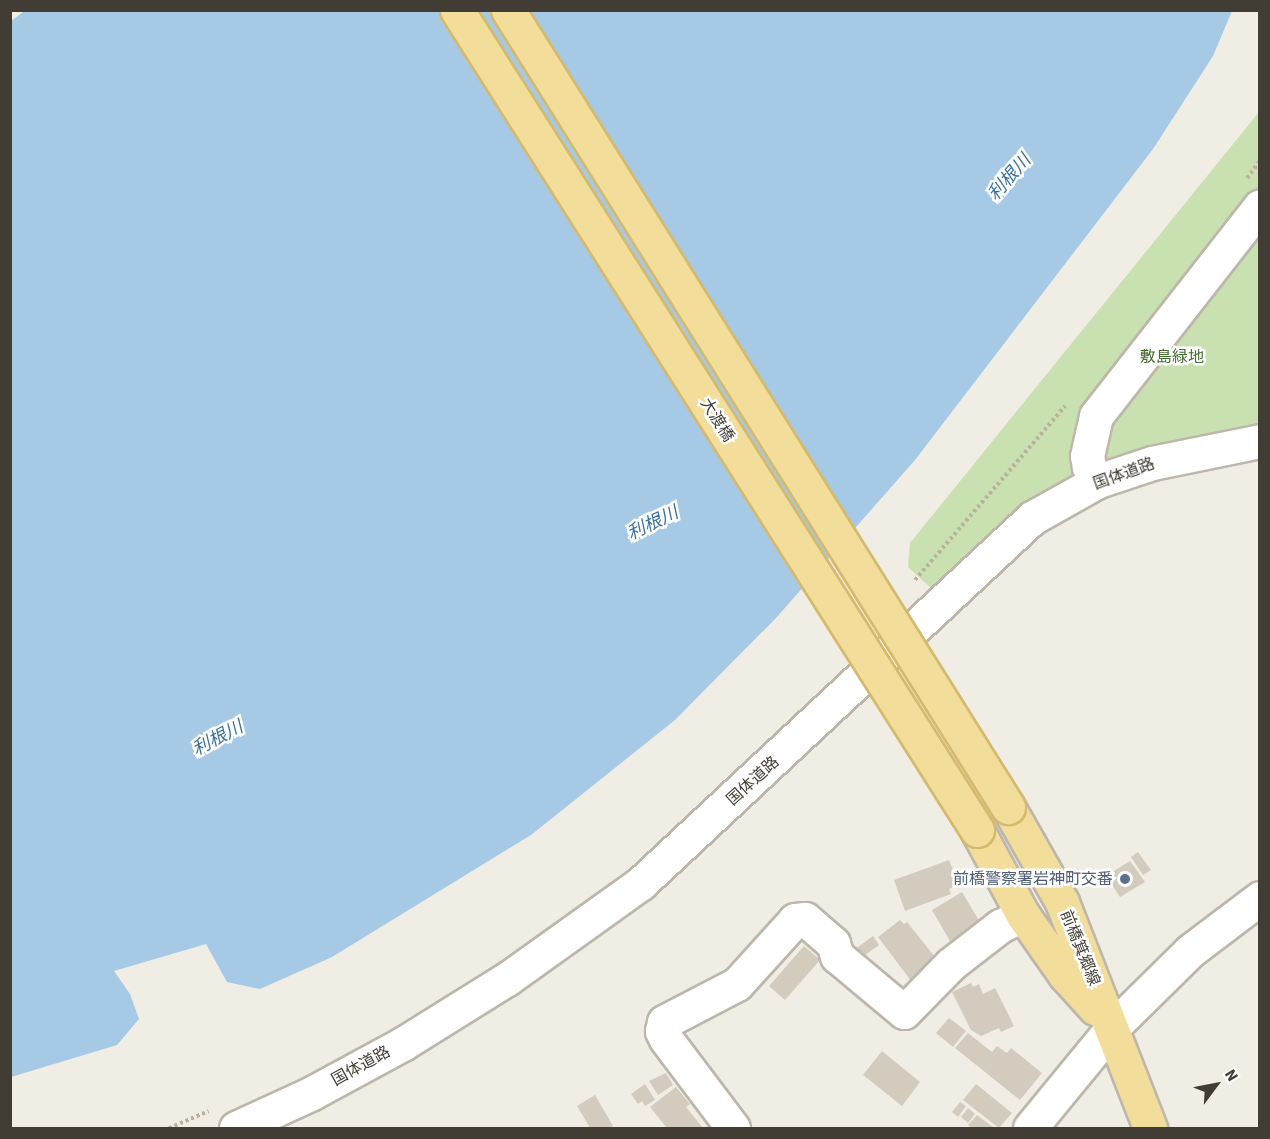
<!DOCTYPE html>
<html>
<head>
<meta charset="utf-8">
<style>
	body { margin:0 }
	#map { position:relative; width:1270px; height:1139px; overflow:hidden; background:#f0ede4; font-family:"Source Sans 3","Noto Sans JP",sans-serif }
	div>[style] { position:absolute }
	.green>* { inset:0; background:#c9e0b1 }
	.water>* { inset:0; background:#a6c9e6 }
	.building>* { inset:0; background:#d3cbbe }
	.path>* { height:4px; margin-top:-2px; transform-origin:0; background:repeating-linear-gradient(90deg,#bab09b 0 3px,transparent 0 6px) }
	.roads { filter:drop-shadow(2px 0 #bdb7ab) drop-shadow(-2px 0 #bdb7ab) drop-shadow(0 2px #bdb7ab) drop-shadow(0 -2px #bdb7ab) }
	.minor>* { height:33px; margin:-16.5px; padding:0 16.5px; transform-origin:16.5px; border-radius:16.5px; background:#fff }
	.major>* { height:33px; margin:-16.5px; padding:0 16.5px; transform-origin:16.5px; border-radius:16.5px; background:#f2dd9b }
	.bridges { filter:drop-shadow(2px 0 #d4ba6d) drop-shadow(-2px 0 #d4ba6d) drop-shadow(0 2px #d4ba6d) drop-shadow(0 -2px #d4ba6d) }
	.major-bridge>* { height:33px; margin:-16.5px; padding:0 16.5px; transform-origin:16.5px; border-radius:16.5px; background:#f2dd9b }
	.dots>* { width:16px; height:16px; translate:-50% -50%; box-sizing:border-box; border:3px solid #fff; border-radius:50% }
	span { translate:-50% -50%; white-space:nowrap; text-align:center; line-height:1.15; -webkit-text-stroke:5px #fff; paint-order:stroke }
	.park-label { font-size:16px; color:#446b30 }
	.street-label { font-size:16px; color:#413d35 }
	.service-label { font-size:16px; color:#4e5e75 }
	.right { translate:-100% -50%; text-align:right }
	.water-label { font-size:18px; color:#3b719f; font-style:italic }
	.frame { position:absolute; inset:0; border:12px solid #413d35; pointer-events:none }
	.north { position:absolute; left:1186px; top:1055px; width:60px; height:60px; -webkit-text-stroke:4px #fff; paint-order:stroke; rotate:58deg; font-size:16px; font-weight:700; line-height:24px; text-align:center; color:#413d35 }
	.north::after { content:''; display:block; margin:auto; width:21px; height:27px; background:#413d35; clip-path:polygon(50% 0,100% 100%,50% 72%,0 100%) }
</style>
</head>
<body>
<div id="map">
	<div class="green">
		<i style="clip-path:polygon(1259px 112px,1259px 426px,1158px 449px,952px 574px,932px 589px,908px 567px,910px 543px)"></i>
	</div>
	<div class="water">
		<i style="clip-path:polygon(26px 10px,1232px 11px,1213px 56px,1153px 149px,915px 460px,776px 618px,675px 720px,531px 835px,332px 957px,260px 989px,227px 982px,206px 944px,114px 971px,130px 994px,139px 1019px,117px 1045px,11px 1077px,11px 21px)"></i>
	</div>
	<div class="building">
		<i style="clip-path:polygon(1138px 852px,1151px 870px,1143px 875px,1131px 857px)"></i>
		<i style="clip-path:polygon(949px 860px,959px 885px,949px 889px,951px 894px,905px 911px,894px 880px)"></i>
		<i style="clip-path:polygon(1130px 861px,1145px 882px,1120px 897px,1106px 876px)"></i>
		<i style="clip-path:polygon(962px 892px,984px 929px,954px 948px,932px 910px)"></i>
		<i style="clip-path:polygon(900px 920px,904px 924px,907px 922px,935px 957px,932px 960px,938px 968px,915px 986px,878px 937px)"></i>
		<i style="clip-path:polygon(873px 936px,879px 945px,865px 955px,863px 952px,858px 956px,854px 950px)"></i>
		<i style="clip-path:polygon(804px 946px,820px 960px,785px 1000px,769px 986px)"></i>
		<i style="clip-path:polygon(971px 983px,973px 987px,979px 984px,983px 994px,995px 988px,1014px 1026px,1001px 1032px,999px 1028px,981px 1036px,971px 1030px,952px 992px)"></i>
		<i style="clip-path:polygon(949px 1018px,966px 1031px,953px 1047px,936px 1033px)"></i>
		<i style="clip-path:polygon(968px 1033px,992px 1052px,997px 1046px,1007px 1053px,1011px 1048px,1042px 1073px,1020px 1100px,955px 1048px)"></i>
		<i style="clip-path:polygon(882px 1051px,920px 1082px,902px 1106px,863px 1075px)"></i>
		<i style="clip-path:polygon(666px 1073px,673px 1085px,658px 1095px,649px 1081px)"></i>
		<i style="clip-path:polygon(645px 1084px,655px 1100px,645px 1106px,642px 1101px,638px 1104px,631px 1094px)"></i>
		<i style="clip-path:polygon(976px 1084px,1012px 1113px,999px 1128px,963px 1100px)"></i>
		<i style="clip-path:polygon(676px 1087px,690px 1104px,686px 1107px,703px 1128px,667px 1128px,650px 1107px)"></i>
		<i style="clip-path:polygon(595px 1095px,613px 1126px,608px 1128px,590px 1128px,577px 1106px)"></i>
		<i style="clip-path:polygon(960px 1102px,966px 1106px,958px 1117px,952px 1112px)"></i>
		<i style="clip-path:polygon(968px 1108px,975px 1114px,968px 1123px,961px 1117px)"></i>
		<i style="clip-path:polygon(977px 1115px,994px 1128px,972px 1128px,968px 1125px)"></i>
	</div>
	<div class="path">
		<i style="left:1247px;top:178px;width:21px;rotate:-53deg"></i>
		<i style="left:915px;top:580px;width:230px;rotate:-49.2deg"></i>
		<i style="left:169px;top:1128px;width:43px;rotate:-23deg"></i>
	</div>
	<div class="roads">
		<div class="minor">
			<i style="left:1098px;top:481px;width:17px;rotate:-123deg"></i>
			<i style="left:1089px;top:467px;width:11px;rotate:-100deg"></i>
			<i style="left:1087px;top:456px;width:41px;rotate:-77.3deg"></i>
			<i style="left:1096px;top:416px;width:266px;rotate:-52deg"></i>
			<i style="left:236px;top:1128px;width:84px;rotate:-24.7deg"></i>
			<i style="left:312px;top:1093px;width:105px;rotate:-28.5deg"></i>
			<i style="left:404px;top:1043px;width:121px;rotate:-31.9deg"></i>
			<i style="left:507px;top:979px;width:165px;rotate:-35.6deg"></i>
			<i style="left:641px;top:883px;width:535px;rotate:-43.03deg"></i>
			<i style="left:1032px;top:518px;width:76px;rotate:-29.3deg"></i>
			<i style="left:1098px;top:481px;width:57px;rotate:-18.4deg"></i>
			<i style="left:1152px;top:463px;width:110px;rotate:-11.5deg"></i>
			<i style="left:733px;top:1128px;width:111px;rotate:-127deg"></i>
			<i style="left:666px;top:1039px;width:9px;rotate:-117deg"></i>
			<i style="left:662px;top:1031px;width:9px;rotate:-77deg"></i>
			<i style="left:664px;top:1022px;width:82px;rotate:-27.5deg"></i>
			<i style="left:737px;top:984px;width:86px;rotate:-47.8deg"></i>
			<i style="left:795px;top:920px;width:10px;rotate:-6deg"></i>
			<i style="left:805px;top:919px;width:37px;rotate:41deg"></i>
			<i style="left:833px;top:943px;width:14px;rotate:73deg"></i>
			<i style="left:837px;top:956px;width:87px;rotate:39.9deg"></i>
			<i style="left:904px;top:1012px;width:67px;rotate:-45.6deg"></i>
			<i style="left:951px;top:964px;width:62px;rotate:-37.8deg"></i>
			<i style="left:1000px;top:926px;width:25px;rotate:-26deg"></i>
			<i style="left:1030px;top:1128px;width:129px;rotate:-50.6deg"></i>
			<i style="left:1112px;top:1028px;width:110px;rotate:-44.6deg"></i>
			<i style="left:1190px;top:951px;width:88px;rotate:-37.1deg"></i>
		</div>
		<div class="major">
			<i style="left:1008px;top:807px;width:109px;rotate:60.4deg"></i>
			<i style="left:1062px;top:902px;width:243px;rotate:68.7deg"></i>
			<i style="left:977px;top:830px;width:97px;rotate:61.6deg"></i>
			<i style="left:1023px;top:915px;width:73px;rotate:55deg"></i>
			<i style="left:1065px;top:975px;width:45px;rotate:47.7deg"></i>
		</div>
	</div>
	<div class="bridges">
		<div class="major-bridge">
			<i style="left:457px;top:10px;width:971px;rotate:57.62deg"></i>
			<i style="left:508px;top:10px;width:941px;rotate:57.9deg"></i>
		</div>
	</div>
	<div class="dots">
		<i style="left:1125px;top:879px;background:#5c6f8a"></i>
	</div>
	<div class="park-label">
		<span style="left:1172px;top:357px">敷島緑地</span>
	</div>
	<div class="street-label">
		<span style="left:717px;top:420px;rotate:58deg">大渡橋</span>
		<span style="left:1124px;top:474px;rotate:-20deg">国体道路</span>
		<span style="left:753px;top:781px;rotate:-42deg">国体道路</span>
		<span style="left:1080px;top:948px;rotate:68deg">前橋箕郷線</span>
		<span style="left:361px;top:1066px;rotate:-29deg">国体道路</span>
	</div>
	<div class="service-label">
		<span class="right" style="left:1113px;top:879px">前橋警察署岩神町交番</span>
	</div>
	<div class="water-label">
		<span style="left:1010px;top:178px;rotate:-49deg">利根川</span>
		<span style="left:653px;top:524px;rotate:-26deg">利根川</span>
		<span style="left:218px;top:739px;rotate:-28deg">利根川</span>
	</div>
	<div class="frame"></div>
	<div class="north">N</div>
</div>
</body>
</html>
